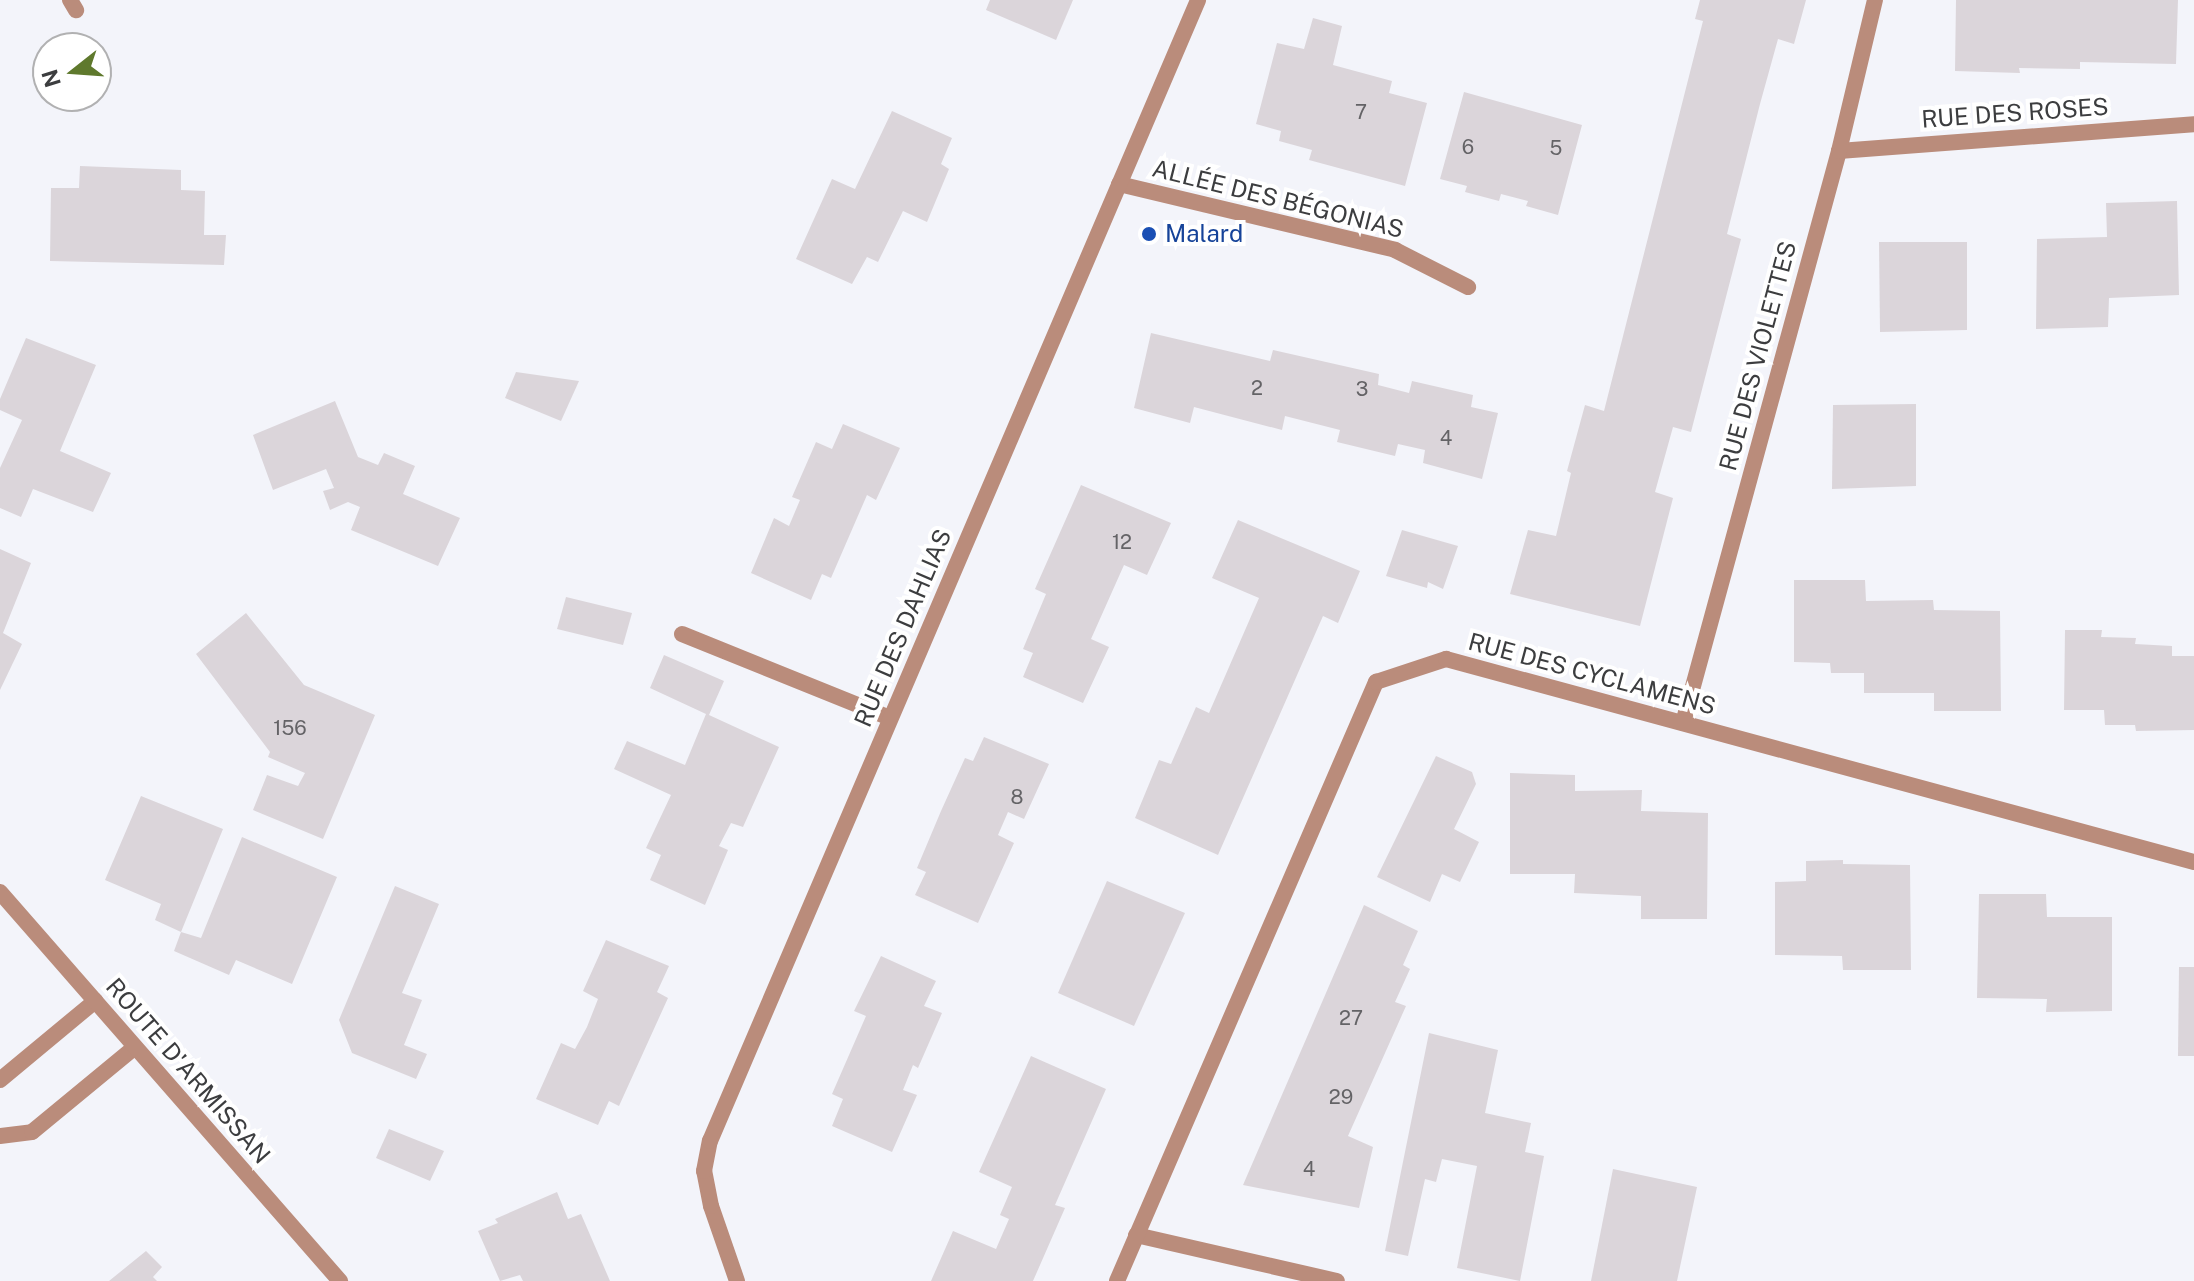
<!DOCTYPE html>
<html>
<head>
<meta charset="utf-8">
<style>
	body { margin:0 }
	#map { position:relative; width:2194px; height:1281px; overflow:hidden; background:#f3f4fa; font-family:"Public Sans",sans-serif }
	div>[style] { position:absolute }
	.building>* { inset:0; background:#dbd5da }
	.service>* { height:16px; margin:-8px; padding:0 8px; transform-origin:8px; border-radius:8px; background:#ba8c7b }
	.minor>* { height:16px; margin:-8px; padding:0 8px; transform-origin:8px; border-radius:8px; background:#ba8c7b }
	.tertiary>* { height:16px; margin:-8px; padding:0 8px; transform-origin:8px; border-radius:8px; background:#ba8c7b }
	.dots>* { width:22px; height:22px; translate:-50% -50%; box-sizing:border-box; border:4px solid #fff; border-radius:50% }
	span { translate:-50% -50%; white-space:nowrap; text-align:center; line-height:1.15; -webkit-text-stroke:8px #fff; paint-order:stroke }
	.number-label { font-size:20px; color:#646366 }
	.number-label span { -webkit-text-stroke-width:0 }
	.street-label { font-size:24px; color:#3c3d3f }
	.transit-label { font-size:24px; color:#164399 }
	.left { translate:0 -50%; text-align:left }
	.north { position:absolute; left:32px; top:32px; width:80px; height:80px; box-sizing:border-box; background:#fff; border:2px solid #b1b1b2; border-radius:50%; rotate:253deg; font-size:22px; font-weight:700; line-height:32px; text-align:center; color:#3c3d3f }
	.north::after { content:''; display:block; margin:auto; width:28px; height:36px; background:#5f792d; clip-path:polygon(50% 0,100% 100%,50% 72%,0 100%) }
</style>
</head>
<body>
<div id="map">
	<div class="building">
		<i style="clip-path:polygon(990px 0,1073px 0,1056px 40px,986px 10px)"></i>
		<i style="clip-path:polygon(1700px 0,1806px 0,1794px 44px,1778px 39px,1760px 104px,1727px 234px,1741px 239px,1691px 432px,1673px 427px,1655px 492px,1673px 498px,1640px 626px,1510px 594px,1528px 530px,1556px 536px,1571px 473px,1567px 471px,1585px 405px,1604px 411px,1703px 21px,1695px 19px)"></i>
		<i style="clip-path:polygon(1956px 0,2178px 0,2176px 64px,2080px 62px,2080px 69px,2019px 68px,2020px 73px,1955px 71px)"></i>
		<i style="clip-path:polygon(1313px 18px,1342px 26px,1333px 65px,1392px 81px,1389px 93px,1427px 103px,1405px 186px,1309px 160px,1312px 150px,1279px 141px,1281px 131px,1256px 124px,1277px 43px,1304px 49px)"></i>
		<i style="clip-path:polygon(1464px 92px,1582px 125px,1558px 215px,1526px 206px,1528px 201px,1501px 194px,1499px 201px,1465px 192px,1467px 186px,1440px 179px)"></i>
		<i style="clip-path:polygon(892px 111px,952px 138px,941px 164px,949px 169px,927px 222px,903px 211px,878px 262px,867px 257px,852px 284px,796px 259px,832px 179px,855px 189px)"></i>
		<i style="clip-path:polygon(80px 166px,181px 170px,181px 190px,205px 191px,204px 235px,226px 235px,224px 265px,50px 261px,51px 188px,79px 188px)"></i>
		<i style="clip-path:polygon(2177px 201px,2179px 295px,2109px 298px,2108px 327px,2036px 329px,2037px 239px,2107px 237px,2106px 203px)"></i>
		<i style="clip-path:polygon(1879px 242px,1967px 242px,1967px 330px,1880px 332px)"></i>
		<i style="clip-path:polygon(1151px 333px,1270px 361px,1273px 350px,1379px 374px,1378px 385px,1409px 393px,1412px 381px,1473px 395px,1471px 407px,1498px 413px,1482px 479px,1423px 463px,1425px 450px,1398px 444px,1395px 456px,1337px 442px,1340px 430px,1285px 416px,1282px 430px,1194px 407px,1190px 423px,1134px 408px)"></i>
		<i style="clip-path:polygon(26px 338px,96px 365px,60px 451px,111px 473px,93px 512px,33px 489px,21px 517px,0 508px,0 468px,22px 420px,0 410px,0 399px)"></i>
		<i style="clip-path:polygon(516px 372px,579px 381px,561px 421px,505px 398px)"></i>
		<i style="clip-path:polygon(335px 401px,358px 457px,378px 465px,384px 453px,415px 466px,403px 494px,460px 518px,438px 566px,351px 530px,360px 507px,348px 502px,330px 510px,323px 491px,334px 488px,326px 469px,273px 490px,253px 435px)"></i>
		<i style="clip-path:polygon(1916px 404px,1916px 486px,1832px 489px,1833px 405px)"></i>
		<i style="clip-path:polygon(843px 424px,900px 448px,876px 500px,867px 495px,831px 578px,822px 574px,811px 600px,751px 573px,774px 518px,789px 526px,800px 500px,792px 497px,816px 442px,832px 449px)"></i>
		<i style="clip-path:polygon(1081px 485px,1171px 523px,1147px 575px,1124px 565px,1091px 639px,1109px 647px,1083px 703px,1023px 677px,1033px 653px,1023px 649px,1046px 594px,1035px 589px)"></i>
		<i style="clip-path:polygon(1238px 520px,1360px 571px,1338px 623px,1323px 616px,1218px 855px,1135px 818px,1159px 760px,1171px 764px,1196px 707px,1209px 713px,1259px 598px,1212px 578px)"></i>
		<i style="clip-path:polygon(1402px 530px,1458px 546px,1443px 589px,1428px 582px,1427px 588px,1386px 576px)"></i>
		<i style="clip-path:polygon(0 549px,31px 563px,3px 633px,22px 644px,0 690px)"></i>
		<i style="clip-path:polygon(1794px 580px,1865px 580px,1866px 601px,1933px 600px,1934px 610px,2000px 611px,2001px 711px,1934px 711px,1934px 693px,1864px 693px,1864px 673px,1831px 673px,1830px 663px,1794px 662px)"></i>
		<i style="clip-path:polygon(566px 597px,632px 613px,623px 645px,557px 629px)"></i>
		<i style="clip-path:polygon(246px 613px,304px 685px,375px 715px,323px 839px,253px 810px,267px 775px,298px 786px,305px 773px,268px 757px,270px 752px,196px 654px)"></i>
		<i style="clip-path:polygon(2065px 630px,2102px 630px,2101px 637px,2136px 638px,2135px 644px,2172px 646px,2172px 656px,2194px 656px,2194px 730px,2136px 731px,2135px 725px,2105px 725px,2104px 710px,2064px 710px)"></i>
		<i style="clip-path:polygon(664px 655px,724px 681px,709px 715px,779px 747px,743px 827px,731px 823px,719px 846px,728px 850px,705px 905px,650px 880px,661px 855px,646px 848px,671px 795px,614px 769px,627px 741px,685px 765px,706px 714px,650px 688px)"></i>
		<i style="clip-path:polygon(984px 737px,1049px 764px,1024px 819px,1008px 812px,998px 835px,1014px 843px,978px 923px,915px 895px,926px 872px,917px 868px,941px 811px,965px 758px,973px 761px)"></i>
		<i style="clip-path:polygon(1436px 756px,1472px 772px,1476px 784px,1454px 829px,1479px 842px,1460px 882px,1442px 874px,1430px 902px,1377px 877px)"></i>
		<i style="clip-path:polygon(1510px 773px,1575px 775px,1575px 791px,1642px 790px,1641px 811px,1708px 813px,1707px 919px,1641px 919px,1641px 896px,1574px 893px,1575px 874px,1510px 874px)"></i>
		<i style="clip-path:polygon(141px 796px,223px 829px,181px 932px,155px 920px,161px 904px,105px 880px)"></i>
		<i style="clip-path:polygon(242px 837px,337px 877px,292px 984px,236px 960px,229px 975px,174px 951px,181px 932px,201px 938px)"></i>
		<i style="clip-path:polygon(1843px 860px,1843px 864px,1910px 865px,1911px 970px,1843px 970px,1842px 956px,1775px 955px,1775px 882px,1806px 881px,1806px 861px)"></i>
		<i style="clip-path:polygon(1107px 881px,1185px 913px,1134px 1026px,1058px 993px)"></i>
		<i style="clip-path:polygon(395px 886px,439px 904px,402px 993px,422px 1000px,404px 1045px,427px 1054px,416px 1079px,352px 1053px,339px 1020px)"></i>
		<i style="clip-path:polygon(1979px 894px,2046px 894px,2047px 917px,2112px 917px,2112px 1011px,2046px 1012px,2047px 999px,1977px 998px)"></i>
		<i style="clip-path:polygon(1364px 905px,1418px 931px,1403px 965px,1410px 969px,1395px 1002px,1406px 1006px,1348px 1136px,1373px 1147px,1359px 1208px,1243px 1185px)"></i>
		<i style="clip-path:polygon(606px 940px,669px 966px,657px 992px,668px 998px,619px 1106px,609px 1101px,598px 1125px,536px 1099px,561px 1043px,575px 1049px,587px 1027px,598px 999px,583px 991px)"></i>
		<i style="clip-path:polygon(881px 956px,936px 981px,924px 1006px,942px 1013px,918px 1068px,913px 1065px,903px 1090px,917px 1095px,892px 1152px,832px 1126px,843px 1099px,832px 1094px,866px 1016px,854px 1011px)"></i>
		<i style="clip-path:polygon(2179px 967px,2194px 967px,2194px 1056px,2178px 1056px)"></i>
		<i style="clip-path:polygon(1429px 1033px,1498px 1050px,1485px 1113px,1531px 1123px,1525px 1152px,1544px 1156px,1520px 1281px,1457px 1268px,1477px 1166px,1442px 1159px,1436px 1182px,1425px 1179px,1408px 1256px,1385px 1251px)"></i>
		<i style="clip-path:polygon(1031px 1056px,1106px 1089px,1055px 1205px,1065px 1208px,1033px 1281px,931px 1281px,953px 1231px,996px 1249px,1009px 1219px,1000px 1215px,1012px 1187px,979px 1172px)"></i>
		<i style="clip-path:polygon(389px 1129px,444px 1151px,430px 1181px,376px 1158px)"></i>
		<i style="clip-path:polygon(1613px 1169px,1697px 1187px,1677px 1281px,1591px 1281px)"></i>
		<i style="clip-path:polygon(557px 1192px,568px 1219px,581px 1214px,610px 1281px,523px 1281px,520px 1275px,500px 1281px,478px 1231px,498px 1223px,495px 1219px)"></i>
		<i style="clip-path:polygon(146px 1251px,162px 1267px,153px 1277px,157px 1281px,109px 1281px)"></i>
	</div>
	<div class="service">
		<i style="left:682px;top:634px;width:224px;rotate:22deg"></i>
	</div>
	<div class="minor">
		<i style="left:70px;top:0;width:12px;rotate:59deg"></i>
		<i style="left:1839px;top:151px;width:356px;rotate:-4.3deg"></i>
		<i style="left:1119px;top:184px;width:284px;rotate:13.4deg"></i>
		<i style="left:1395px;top:250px;width:82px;rotate:26.9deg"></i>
		<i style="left:1683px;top:723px;width:593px;rotate:-74.74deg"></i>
		<i style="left:1839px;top:151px;width:155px;rotate:-76.6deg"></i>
		<i style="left:0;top:1080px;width:124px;rotate:-39.7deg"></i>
		<i style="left:0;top:1136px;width:32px;rotate:-7deg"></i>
		<i style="left:32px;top:1132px;width:132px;rotate:-39.5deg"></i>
		<i style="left:1136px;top:1235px;width:206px;rotate:12.9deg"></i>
		<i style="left:1117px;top:1281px;width:653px;rotate:-66.62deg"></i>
		<i style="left:1376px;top:682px;width:74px;rotate:-18.2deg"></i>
		<i style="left:1446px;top:659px;width:775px;rotate:15.18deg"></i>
	</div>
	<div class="tertiary">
		<i style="left:0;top:892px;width:517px;rotate:48.85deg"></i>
		<i style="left:737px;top:1281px;width:79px;rotate:-109.1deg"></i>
		<i style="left:711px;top:1206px;width:36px;rotate:-101deg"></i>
		<i style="left:704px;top:1171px;width:31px;rotate:-79deg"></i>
		<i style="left:710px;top:1141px;width:1241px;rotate:-66.84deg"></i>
	</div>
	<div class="dots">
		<i style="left:1149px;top:234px;background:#1a4fb4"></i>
	</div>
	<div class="number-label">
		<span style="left:1361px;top:112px">7</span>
		<span style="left:1468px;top:147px">6</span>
		<span style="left:1556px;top:148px">5</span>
		<span style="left:1257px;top:388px">2</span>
		<span style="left:1362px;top:389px">3</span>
		<span style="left:1446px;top:438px">4</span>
		<span style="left:1122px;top:542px">12</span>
		<span style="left:290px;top:728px">156</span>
		<span style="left:1017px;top:797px">8</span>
		<span style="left:1351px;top:1018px">27</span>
		<span style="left:1341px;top:1097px">29</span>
		<span style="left:1309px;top:1169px">4</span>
	</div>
	<div class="street-label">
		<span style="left:2015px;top:113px;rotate:-4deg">RUE DES ROSES</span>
		<span style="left:1278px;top:199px;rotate:14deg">ALLÉE DES BÉGONIAS</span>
		<span style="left:1758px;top:356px;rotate:-75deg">RUE DES VIOLETTES</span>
		<span style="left:903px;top:628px;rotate:-67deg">RUE DES DAHLIAS</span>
		<span style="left:1592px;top:674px;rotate:15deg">RUE DES CYCLAMENS</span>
		<span style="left:188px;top:1071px;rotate:49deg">ROUTE D'ARMISSAN</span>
	</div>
	<div class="transit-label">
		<span class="left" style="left:1165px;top:234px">Malard</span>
	</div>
	<div class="north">N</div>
</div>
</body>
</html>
